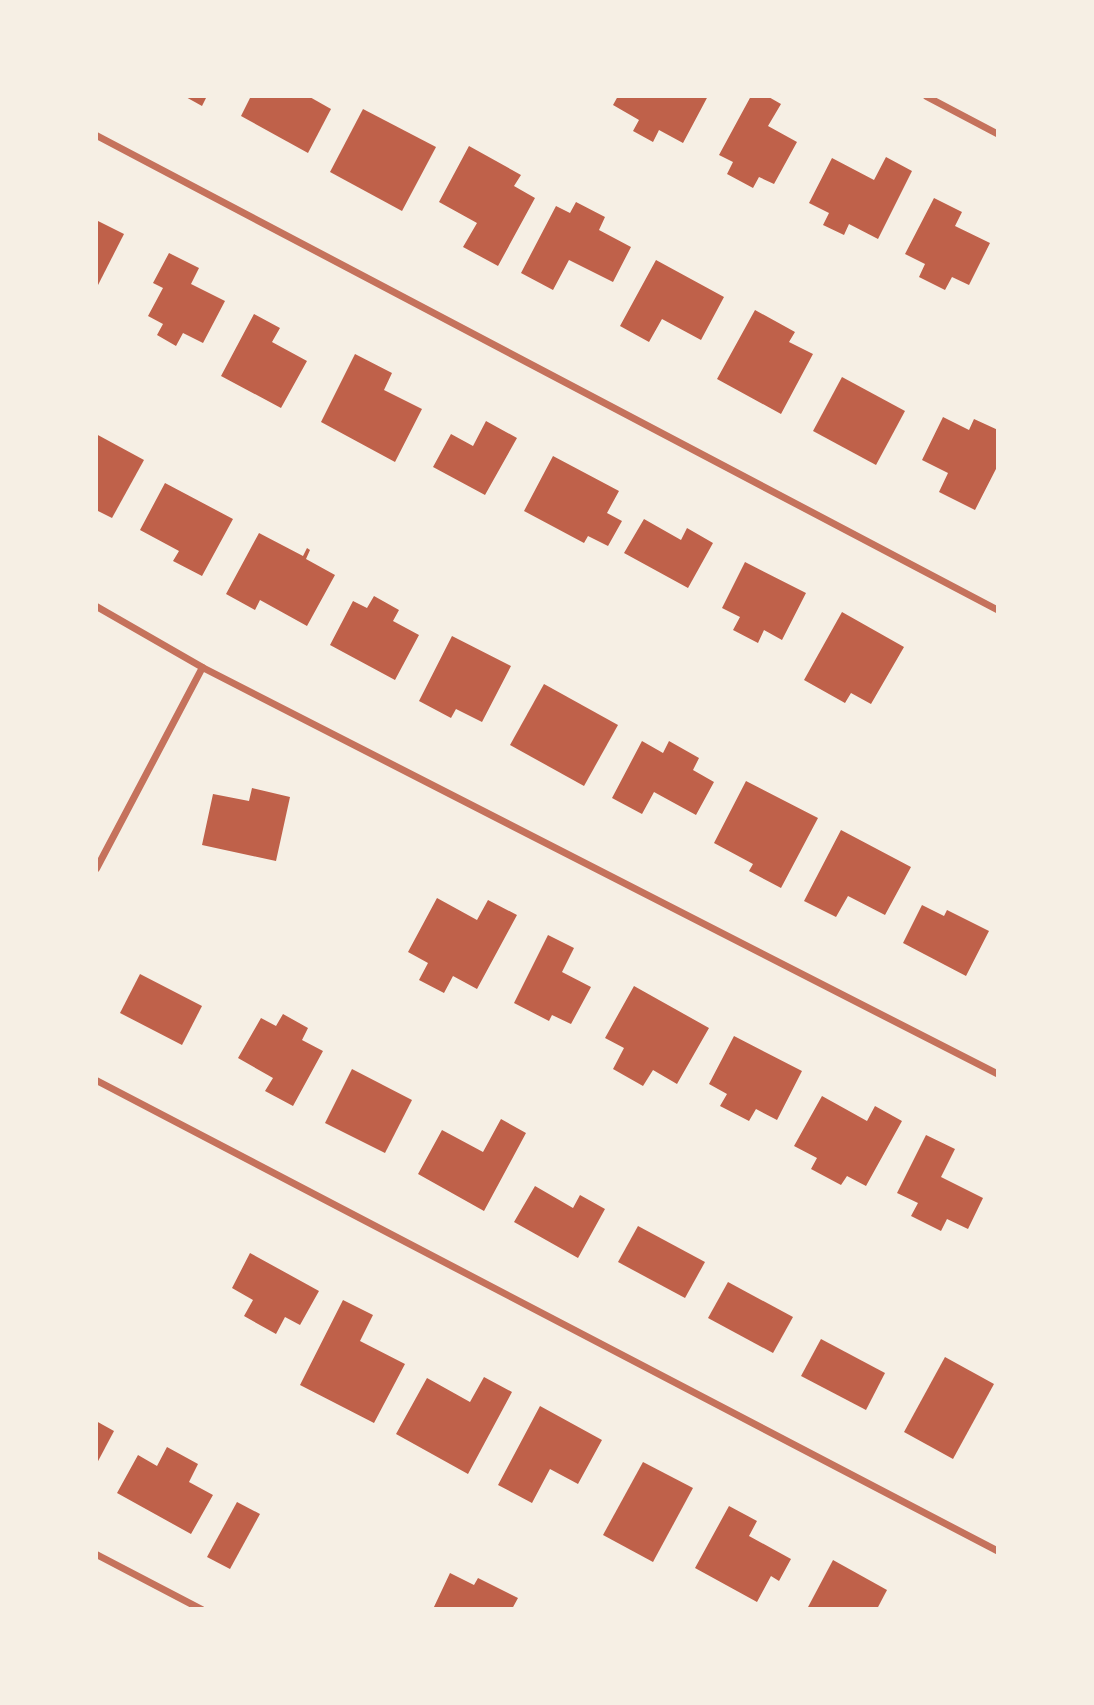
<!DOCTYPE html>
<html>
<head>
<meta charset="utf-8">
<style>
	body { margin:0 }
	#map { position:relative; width:1094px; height:1705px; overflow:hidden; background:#f6efe4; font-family:"Asap Condensed",sans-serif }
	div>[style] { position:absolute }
	.building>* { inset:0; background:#bf614a }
	.minor>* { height:7px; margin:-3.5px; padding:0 3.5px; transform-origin:3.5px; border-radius:3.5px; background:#c5725c }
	span { translate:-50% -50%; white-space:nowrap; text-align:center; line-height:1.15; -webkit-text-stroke:6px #f6efe4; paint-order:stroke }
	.frame { position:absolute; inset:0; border:98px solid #f6efe4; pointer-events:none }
</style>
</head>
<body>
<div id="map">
	<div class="building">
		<i style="clip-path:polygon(184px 96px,207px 96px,202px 106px)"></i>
		<i style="clip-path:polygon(251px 96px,308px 96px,331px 109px,308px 153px,241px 116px)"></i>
		<i style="clip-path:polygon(618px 96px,708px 96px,683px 143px,659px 130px,653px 142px,633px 131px,639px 120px,613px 105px)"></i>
		<i style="clip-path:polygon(751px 96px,767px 96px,781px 104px,768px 126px,797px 142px,774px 184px,759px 177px,753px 188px,727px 174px,733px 162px,719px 155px)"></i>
		<i style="clip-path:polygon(363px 109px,436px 147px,402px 211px,330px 172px)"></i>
		<i style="clip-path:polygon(469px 146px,521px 175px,514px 186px,535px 198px,498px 266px,463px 247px,477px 223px,439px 202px)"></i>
		<i style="clip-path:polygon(886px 157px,912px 171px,878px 239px,849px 224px,844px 235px,823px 225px,829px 213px,809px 203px,832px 158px,874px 180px)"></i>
		<i style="clip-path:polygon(934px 198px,962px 212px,955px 226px,990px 243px,969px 285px,952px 277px,945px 290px,919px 277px,925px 264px,905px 254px)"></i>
		<i style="clip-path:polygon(576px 202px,605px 217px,599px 230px,631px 247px,613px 282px,569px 260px,553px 290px,521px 273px,556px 206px,570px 213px)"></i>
		<i style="clip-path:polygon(96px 220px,124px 234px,96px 289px)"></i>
		<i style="clip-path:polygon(169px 253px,199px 268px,191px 284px,225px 301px,203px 343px,183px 333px,176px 346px,157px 335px,163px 324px,148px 316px,163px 288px,153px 283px)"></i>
		<i style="clip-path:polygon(656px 260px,724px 297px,701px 340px,662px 319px,649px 342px,620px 326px)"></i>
		<i style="clip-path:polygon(755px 310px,795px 332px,789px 342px,813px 354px,781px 414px,717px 379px)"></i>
		<i style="clip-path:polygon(254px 314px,280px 328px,272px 342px,307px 361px,281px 408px,221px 376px)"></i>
		<i style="clip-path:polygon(355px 354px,392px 373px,384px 390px,422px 409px,395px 462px,321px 422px)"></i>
		<i style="clip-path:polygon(842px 377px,905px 411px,876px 465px,813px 431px)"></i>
		<i style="clip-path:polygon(943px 417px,969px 430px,974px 419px,998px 430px,998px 465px,975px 510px,939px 492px,948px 473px,922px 460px)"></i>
		<i style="clip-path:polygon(486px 421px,517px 438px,485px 495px,433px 467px,451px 434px,473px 446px)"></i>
		<i style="clip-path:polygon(96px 434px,144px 460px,112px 518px,96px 510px)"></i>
		<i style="clip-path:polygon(553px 456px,619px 491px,607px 513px,622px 521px,608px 546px,588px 536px,584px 543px,524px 511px)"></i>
		<i style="clip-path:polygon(165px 483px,233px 519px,202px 576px,173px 561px,179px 551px,140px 530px)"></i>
		<i style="clip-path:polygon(644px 519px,681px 540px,687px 528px,713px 543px,688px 588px,624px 553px)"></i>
		<i style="clip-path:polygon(259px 533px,303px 556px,307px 548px,310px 550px,306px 559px,335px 575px,307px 626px,260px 600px,255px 610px,226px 594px)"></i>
		<i style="clip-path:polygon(745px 562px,806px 593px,782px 640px,764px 630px,758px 643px,733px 630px,740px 617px,722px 608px)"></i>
		<i style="clip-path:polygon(374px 596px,399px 610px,393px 621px,419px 635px,395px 680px,330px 645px,353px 601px,367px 608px)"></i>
		<i style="clip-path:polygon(842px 612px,904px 647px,871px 704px,851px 693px,845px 703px,804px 680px)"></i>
		<i style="clip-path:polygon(452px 636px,511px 666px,482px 722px,456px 709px,451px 718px,419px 701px)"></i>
		<i style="clip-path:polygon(544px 684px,618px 725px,584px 786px,510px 745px)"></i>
		<i style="clip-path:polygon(642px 741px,663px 753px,669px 741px,699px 758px,693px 770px,714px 782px,696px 815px,654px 792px,642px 814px,612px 798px)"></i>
		<i style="clip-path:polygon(746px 781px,818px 818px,781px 888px,749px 871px,753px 864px,714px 843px)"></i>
		<i style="clip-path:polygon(252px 788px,290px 797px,276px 861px,202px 845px,213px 794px,249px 801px)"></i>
		<i style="clip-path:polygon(841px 830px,911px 867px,885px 915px,848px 896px,836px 917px,804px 901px)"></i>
		<i style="clip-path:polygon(437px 898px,477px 920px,488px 900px,517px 915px,477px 989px,453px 976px,444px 993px,419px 980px,428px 963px,408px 952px)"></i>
		<i style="clip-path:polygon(922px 905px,944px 916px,947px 910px,989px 931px,966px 976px,903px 943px)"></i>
		<i style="clip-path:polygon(548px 935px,574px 948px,562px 972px,591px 987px,571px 1024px,552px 1015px,549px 1021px,514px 1003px)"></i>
		<i style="clip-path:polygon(140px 974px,202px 1006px,182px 1045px,120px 1013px)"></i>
		<i style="clip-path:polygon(634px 986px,709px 1028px,677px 1084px,653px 1070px,643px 1086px,613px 1069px,624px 1048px,605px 1038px)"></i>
		<i style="clip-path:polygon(283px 1014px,308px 1028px,302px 1040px,323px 1051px,293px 1106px,265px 1091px,273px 1078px,238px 1058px,261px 1018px,276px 1026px)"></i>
		<i style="clip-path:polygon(734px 1036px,802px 1071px,777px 1120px,756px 1109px,749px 1121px,720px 1106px,727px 1094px,709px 1084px)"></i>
		<i style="clip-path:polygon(352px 1069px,412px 1100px,385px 1153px,325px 1123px)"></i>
		<i style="clip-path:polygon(822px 1096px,867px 1121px,875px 1106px,902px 1121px,866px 1186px,847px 1176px,841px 1185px,811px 1169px,817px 1158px,794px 1146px)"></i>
		<i style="clip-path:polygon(501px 1119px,526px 1133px,484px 1211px,418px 1174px,442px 1130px,483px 1152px)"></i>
		<i style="clip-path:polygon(926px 1135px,955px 1149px,941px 1177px,983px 1198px,968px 1229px,947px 1219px,941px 1231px,911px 1216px,918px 1203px,897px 1193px)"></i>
		<i style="clip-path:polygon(535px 1186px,573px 1208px,580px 1195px,605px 1209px,578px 1258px,514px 1222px)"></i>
		<i style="clip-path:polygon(638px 1226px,705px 1262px,685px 1298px,618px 1262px)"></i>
		<i style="clip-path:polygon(250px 1253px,319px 1291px,300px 1325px,285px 1317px,276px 1334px,244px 1316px,253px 1300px,232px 1288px)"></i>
		<i style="clip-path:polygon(728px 1282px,793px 1317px,773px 1353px,708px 1318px)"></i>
		<i style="clip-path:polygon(343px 1300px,373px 1315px,360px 1341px,405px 1364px,374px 1423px,300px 1385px)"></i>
		<i style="clip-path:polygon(821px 1339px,885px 1373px,866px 1410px,801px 1376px)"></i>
		<i style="clip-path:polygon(945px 1357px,994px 1384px,953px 1459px,904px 1432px)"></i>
		<i style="clip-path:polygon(484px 1377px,512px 1392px,468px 1474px,396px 1434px,427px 1378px,470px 1402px)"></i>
		<i style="clip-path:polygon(540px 1406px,602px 1440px,578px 1484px,550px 1469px,532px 1503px,498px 1485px)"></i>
		<i style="clip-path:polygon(96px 1421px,114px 1431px,96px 1465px)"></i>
		<i style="clip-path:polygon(167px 1447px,198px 1464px,189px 1482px,213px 1495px,191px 1534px,117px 1493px,138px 1455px,157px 1466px)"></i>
		<i style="clip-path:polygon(643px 1462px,693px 1488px,653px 1562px,603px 1535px)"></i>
		<i style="clip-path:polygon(237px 1502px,260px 1514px,230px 1569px,207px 1557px)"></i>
		<i style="clip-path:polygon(729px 1506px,757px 1521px,749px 1536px,791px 1559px,779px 1581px,771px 1576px,757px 1602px,695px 1568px)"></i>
		<i style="clip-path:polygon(833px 1560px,887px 1590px,877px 1609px,807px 1609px)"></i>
		<i style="clip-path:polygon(450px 1573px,474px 1585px,478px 1578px,518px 1598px,512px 1609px,433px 1609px)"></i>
	</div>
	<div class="minor">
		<i style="left:926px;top:96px;width:81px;rotate:27.8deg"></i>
		<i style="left:96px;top:135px;width:1019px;rotate:27.77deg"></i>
		<i style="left:96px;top:606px;width:122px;rotate:29.9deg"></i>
		<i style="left:202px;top:667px;width:894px;rotate:27.08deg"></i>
		<i style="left:96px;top:868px;width:227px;rotate:-62.2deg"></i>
		<i style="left:96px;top:1080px;width:1018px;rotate:27.57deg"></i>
		<i style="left:96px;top:1554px;width:119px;rotate:27.6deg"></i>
	</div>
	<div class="frame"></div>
</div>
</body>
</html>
